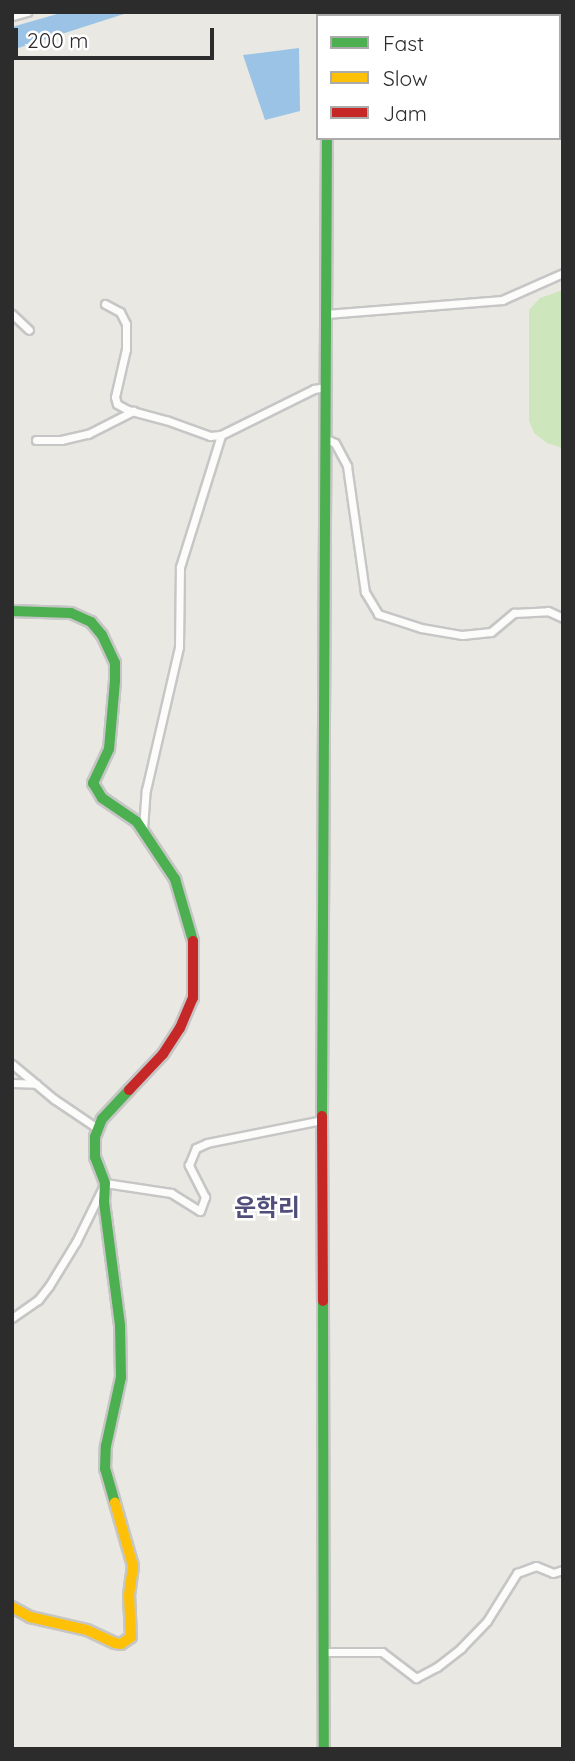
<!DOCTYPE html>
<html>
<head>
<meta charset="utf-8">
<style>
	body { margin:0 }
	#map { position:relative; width:575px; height:1761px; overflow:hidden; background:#e9e8e2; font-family:Quicksand,"Noto Sans KR",sans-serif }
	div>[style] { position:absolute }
	.pitch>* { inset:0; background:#cee6bc }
	.water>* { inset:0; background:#9bc3e6 }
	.roads { filter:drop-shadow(2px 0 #c7c6c6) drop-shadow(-2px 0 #c7c6c6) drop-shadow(0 2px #c7c6c6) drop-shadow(0 -2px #c7c6c6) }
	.street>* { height:7px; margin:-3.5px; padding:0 3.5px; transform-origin:3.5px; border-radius:3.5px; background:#fcfcfb }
	.fast>* { height:10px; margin:-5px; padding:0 5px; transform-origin:5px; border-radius:5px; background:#4caf50 }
	.slow>* { height:10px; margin:-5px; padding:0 5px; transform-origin:5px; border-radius:5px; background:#ffc107 }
	.jam>* { height:10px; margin:-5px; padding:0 5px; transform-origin:5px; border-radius:5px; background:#c62828 }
	span { translate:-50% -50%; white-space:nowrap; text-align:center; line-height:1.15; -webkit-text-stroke:5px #fff; paint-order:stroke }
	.quarter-label { font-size:24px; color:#504f7a; font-weight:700 }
	.frame { position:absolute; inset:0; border:14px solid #2c2c2c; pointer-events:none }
	.legend { position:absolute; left:316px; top:14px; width:245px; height:126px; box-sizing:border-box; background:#fff; border:2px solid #ababab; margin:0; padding:9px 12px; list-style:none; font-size:21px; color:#2c2c2c }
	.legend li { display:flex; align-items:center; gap:14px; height:35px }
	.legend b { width:35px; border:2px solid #ababab }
	.scale { position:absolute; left:14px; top:28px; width:200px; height:32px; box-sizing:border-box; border:4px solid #2c2c2c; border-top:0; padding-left:9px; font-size:21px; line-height:24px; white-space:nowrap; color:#2c2c2c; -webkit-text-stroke:5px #fff; paint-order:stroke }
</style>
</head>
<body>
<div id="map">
	<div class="pitch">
		<i style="clip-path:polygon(563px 290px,563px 448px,562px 448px,547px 443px,534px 433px,529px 421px,529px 310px,540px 298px)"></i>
	</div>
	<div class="water">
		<i style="clip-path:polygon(64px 12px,130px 12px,12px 50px,12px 27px)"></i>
		<i style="clip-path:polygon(299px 48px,300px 111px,265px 120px,243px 55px)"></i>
	</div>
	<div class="roads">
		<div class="street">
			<i style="left:441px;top:12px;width:4px;rotate:76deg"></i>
			<i style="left:12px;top:16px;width:16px;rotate:-15deg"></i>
			<i style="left:353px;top:16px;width:4px;rotate:-90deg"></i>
			<i style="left:559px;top:127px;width:4px"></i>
			<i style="left:105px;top:304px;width:17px;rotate:28deg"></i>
			<i style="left:120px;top:312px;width:13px;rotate:63deg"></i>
			<i style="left:126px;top:324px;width:25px;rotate:90deg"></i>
			<i style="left:126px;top:349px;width:49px;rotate:102.9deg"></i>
			<i style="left:115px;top:397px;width:7px;rotate:74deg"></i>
			<i style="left:117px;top:404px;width:13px;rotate:29deg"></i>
			<i style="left:128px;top:410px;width:39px;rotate:15deg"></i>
			<i style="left:166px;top:420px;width:47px;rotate:20deg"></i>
			<i style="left:210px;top:436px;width:11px;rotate:-5deg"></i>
			<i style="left:221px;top:435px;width:104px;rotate:-26.3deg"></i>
			<i style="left:314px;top:389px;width:11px;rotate:-10deg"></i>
			<i style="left:12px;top:314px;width:23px;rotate:43deg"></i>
			<i style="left:326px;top:314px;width:177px;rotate:-4.5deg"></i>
			<i style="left:502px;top:300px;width:67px;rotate:-23.9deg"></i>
			<i style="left:325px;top:438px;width:11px;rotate:27deg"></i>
			<i style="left:335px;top:443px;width:26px;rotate:62deg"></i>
			<i style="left:347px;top:466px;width:127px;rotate:81.9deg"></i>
			<i style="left:365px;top:592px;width:26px;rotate:59deg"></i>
			<i style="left:378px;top:614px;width:45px;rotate:18deg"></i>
			<i style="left:421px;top:628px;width:42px;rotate:9.7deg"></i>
			<i style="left:462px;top:635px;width:29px;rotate:-6deg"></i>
			<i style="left:491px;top:632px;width:30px;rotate:-40deg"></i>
			<i style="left:514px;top:613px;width:34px;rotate:-3deg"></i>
			<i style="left:548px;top:611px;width:17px;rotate:25deg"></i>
			<i style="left:36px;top:440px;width:25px"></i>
			<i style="left:61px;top:440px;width:28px;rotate:-13deg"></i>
			<i style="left:88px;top:434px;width:51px;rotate:-27.1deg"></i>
			<i style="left:143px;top:829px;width:39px;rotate:-86deg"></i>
			<i style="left:146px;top:790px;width:147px;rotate:-77deg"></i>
			<i style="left:179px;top:647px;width:80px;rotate:-89.3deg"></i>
			<i style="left:180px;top:567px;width:138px;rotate:-72.7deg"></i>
			<i style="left:12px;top:1064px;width:55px;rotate:39.8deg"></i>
			<i style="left:54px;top:1099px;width:52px;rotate:34deg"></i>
			<i style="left:12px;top:1083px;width:24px;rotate:2deg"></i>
			<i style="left:12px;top:1318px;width:32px;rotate:-35deg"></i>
			<i style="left:38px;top:1300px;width:18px;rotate:-52deg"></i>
			<i style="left:49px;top:1286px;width:52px;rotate:-58.5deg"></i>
			<i style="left:76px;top:1242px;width:66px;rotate:-63.8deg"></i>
			<i style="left:105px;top:1183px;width:67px;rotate:8.6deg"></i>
			<i style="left:171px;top:1193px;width:34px;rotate:32deg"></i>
			<i style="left:200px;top:1211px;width:15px;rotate:-70deg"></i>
			<i style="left:205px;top:1197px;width:36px;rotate:-117deg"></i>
			<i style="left:189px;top:1165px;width:18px;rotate:-68deg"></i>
			<i style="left:196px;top:1148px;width:12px;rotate:-24deg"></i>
			<i style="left:207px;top:1143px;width:117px;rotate:-11.3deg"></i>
			<i style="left:324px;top:1652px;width:58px"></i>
			<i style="left:382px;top:1652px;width:43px;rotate:37.4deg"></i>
			<i style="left:416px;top:1678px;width:24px;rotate:-28deg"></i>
			<i style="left:437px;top:1667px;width:31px;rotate:-38deg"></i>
			<i style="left:461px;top:1648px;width:37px;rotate:-46deg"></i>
			<i style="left:487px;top:1621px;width:57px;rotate:-58deg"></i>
			<i style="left:517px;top:1573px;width:20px;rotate:-20deg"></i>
			<i style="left:536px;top:1566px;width:18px;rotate:22deg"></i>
			<i style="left:553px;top:1573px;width:10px;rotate:-17deg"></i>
		</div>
		<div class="fast">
			<i style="left:327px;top:12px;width:4px;rotate:90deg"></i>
			<i style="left:12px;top:611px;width:59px;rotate:1.9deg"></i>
			<i style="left:71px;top:613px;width:22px;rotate:24deg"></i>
			<i style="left:91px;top:622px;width:17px;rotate:50deg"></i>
			<i style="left:102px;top:635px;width:31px;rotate:65deg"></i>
			<i style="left:115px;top:663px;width:18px;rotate:90deg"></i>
			<i style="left:115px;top:681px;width:68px;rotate:95deg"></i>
			<i style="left:109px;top:749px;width:38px;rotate:115deg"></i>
			<i style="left:93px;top:783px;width:17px;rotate:59deg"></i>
			<i style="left:102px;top:798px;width:42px;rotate:34.4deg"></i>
			<i style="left:137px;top:822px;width:69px;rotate:56.3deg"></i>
			<i style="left:175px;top:879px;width:65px;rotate:73.8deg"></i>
			<i style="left:322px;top:1116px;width:978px;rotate:-89.71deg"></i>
			<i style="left:323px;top:1301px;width:448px;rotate:89.9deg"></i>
			<i style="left:115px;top:1503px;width:35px;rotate:-106deg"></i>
			<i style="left:105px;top:1469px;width:23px;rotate:-88deg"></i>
			<i style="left:106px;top:1446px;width:71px;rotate:-77.7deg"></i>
			<i style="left:121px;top:1377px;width:52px;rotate:-91.1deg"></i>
			<i style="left:120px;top:1325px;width:124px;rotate:-97.4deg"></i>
			<i style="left:104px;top:1202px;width:19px;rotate:-87deg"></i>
			<i style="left:105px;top:1183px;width:28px;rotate:-111deg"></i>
			<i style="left:95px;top:1157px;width:20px;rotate:-90deg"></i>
			<i style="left:95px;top:1137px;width:19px;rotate:-69deg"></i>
			<i style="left:102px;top:1119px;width:40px;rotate:-47deg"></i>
		</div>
		<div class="slow">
			<i style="left:12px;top:1607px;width:21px;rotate:29deg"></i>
			<i style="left:30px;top:1617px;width:58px;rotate:12.8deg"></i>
			<i style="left:87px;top:1630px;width:31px;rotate:25deg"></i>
			<i style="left:115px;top:1643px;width:6px;rotate:9deg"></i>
			<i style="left:121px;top:1644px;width:12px;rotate:-35deg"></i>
			<i style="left:131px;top:1637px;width:42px;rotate:-92.7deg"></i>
			<i style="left:129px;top:1595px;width:29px;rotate:-82deg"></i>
			<i style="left:133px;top:1566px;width:66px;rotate:-105.9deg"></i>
		</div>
		<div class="jam">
			<i style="left:129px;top:1090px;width:50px;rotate:-46.6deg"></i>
			<i style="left:163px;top:1054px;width:31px;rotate:-57deg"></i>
			<i style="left:180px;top:1028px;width:33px;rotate:-67deg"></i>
			<i style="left:193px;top:998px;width:57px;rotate:-90deg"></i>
			<i style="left:322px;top:1116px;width:185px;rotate:89.7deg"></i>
		</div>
	</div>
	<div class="quarter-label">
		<span style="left:267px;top:1208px">운학리</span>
	</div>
	<div class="frame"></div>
	<ul class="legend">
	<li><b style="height:9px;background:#4caf50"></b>Fast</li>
	<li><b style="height:9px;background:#ffc107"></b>Slow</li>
	<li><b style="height:9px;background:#c62828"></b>Jam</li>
	</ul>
	<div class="scale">200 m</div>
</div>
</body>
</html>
